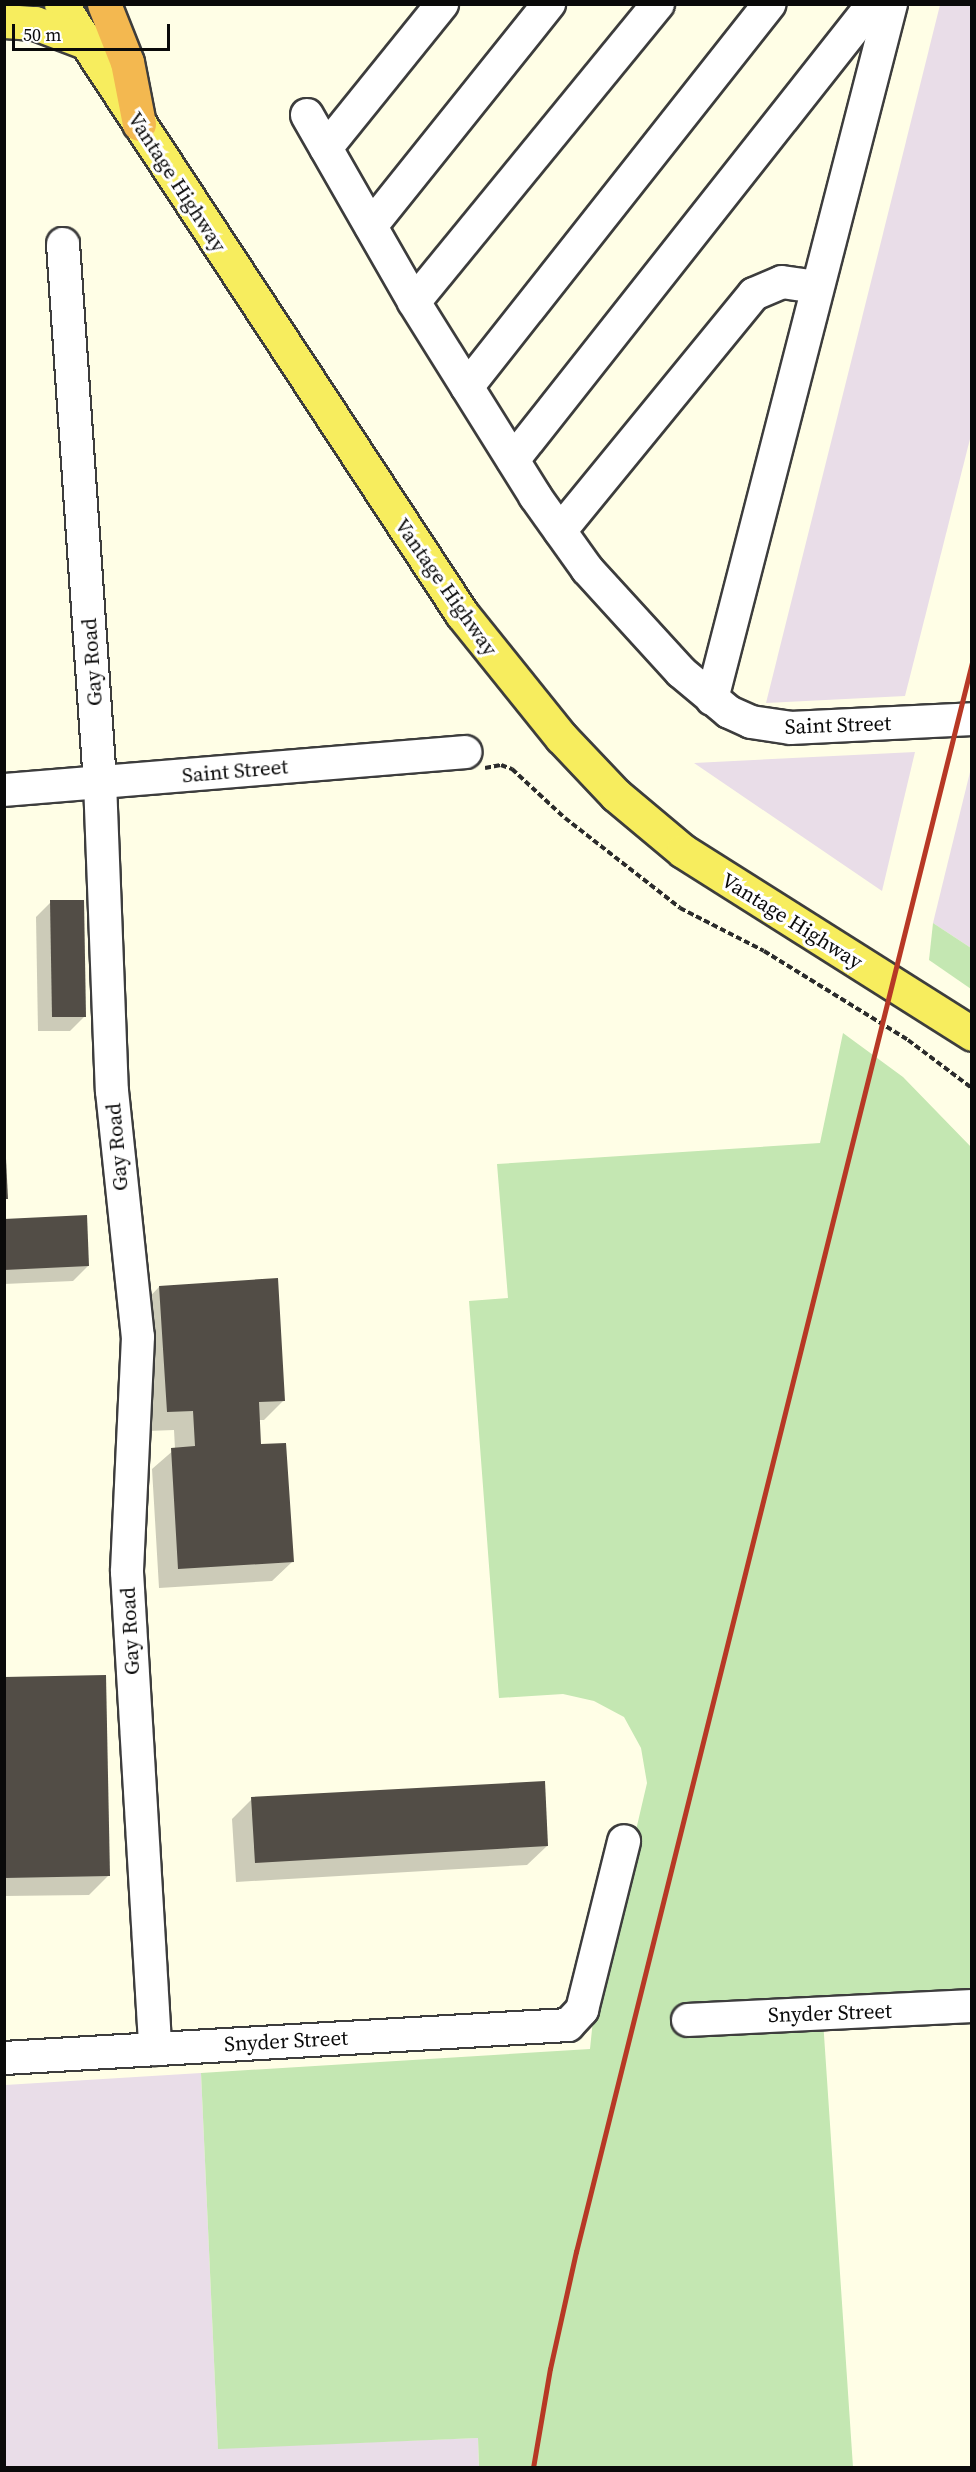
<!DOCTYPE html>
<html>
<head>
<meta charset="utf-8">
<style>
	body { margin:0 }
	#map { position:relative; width:976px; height:2472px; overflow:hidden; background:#fffee6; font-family:"Source Serif 4",serif }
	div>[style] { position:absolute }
	.industrial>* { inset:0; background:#e9dde8 }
	.green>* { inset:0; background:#c4e7b2 }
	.shadow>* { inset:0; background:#0003 }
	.building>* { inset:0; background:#524d46 }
	.path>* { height:4px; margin-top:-2px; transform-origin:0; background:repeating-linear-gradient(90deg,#2c2c2c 0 6px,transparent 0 9px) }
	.roads { filter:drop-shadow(2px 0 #3d3d3d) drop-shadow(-2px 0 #3d3d3d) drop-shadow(0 2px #3d3d3d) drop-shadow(0 -2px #3d3d3d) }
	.minor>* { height:32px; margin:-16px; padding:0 16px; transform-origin:16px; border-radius:16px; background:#fff }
	.major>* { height:33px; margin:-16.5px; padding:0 16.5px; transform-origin:16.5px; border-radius:16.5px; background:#f7ed5e }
	.highway>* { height:33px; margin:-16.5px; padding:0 16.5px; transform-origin:16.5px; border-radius:16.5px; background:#f3b850 }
	.rail>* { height:4.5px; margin:-2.25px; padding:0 2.25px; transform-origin:2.25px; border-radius:2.25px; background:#b73825 }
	span { translate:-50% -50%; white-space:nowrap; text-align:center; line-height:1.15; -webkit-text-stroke:6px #fff; paint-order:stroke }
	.street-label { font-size:21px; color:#0a0a0a }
	.frame { position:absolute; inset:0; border:6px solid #0a0a0a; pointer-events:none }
	.scale { position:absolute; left:12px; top:24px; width:158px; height:27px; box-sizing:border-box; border:3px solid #0a0a0a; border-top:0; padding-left:8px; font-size:18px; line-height:21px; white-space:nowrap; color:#0a0a0a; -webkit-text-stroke:4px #fff; paint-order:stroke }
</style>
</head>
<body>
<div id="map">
	<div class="industrial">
		<i style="clip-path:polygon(940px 5px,971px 5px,971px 435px,905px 696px,766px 703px)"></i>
		<i style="clip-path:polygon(915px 752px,882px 891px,694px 763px)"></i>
		<i style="clip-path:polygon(971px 768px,971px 948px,933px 923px)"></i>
		<i style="clip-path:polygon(201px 2073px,218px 2448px,478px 2438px,479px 2468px,5px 2468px,5px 2085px)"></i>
	</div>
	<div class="green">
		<i style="clip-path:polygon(933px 923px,971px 948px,971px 989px,929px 960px)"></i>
		<i style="clip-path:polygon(843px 1033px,903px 1077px,972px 1148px,971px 1995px,822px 2005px,853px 2467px,479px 2467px,478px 2438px,218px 2449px,201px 2073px,590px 2049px,594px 2010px,647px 1783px,641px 1748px,624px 1717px,594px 1701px,563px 1694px,499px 1698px,469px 1301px,508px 1298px,497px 1164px,820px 1143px)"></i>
	</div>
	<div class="shadow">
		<i style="clip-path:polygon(51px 902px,85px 1016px,70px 1031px,38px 1031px,36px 917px)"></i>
		<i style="clip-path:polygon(4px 1220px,88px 1266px,73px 1281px,4px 1284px)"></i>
		<i style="clip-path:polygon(159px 1287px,284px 1400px,264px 1420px,258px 1420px,260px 1446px,292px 1562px,272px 1581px,159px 1588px,152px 1469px,175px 1449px,174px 1430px,148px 1431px,140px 1307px)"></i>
		<i style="clip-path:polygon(4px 1678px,109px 1875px,89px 1895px,4px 1896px)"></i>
		<i style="clip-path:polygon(252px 1799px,547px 1846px,527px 1865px,236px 1882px,232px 1819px)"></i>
	</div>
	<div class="building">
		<i style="clip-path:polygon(50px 900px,84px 900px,86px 1017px,52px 1017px)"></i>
		<i style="clip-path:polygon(4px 1159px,6px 1159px,8px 1199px,4px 1199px)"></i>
		<i style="clip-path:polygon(87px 1215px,89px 1266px,4px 1270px,4px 1219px)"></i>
		<i style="clip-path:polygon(278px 1278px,285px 1401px,259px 1402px,261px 1444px,286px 1443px,294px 1562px,178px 1569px,171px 1448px,195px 1446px,193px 1411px,167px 1412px,159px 1286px)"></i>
		<i style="clip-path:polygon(106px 1675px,110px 1876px,4px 1878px,4px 1677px)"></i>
		<i style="clip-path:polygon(545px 1781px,548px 1846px,255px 1863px,251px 1797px)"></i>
	</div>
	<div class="path">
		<i style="left:485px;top:768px;width:16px;rotate:-11deg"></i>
		<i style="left:501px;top:765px;width:12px;rotate:20deg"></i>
		<i style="left:512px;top:769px;width:72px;rotate:42.8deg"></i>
		<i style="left:565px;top:818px;width:146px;rotate:38deg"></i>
		<i style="left:680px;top:908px;width:94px;rotate:27.1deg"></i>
		<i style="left:764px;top:951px;width:169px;rotate:31.7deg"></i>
		<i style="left:908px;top:1040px;width:80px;rotate:36.9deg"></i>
	</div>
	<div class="roads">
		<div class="minor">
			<i style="left:658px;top:4px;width:385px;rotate:129.3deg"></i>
			<i style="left:414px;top:302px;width:229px;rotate:58deg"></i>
			<i style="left:535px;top:496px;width:90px;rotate:54.5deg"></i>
			<i style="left:587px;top:569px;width:139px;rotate:47.6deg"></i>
			<i style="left:681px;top:672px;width:62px;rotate:39.8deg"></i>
			<i style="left:729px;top:712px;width:24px;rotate:24deg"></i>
			<i style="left:751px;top:722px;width:40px;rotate:8.5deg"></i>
			<i style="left:791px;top:728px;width:181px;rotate:-2.8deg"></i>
			<i style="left:307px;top:115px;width:215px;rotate:60.2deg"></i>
			<i style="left:326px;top:148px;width:185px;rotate:-51.1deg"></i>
			<i style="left:371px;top:226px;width:285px;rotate:-51.3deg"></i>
			<i style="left:63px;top:244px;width:539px;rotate:86.07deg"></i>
			<i style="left:100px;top:782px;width:309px;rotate:87.8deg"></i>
			<i style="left:112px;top:1091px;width:247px;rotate:84deg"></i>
			<i style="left:138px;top:1337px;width:235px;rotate:92.7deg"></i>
			<i style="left:127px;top:1572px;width:478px;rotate:86.6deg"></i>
			<i style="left:467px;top:387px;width:488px;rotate:-51.7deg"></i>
			<i style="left:513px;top:460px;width:581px;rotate:-51.71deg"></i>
			<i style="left:560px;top:531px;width:306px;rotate:-50.7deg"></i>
			<i style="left:754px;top:294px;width:30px;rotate:-23deg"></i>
			<i style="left:782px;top:282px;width:34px;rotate:8deg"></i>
			<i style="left:712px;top:699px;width:718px;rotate:-75.56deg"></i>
			<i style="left:4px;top:790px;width:463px;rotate:-4.7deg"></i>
			<i style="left:688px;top:2020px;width:284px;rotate:-2.8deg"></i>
			<i style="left:4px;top:2058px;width:565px;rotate:-3.35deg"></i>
			<i style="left:568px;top:2025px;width:21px;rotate:-47deg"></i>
			<i style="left:582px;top:2010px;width:174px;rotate:-76deg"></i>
		</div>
		<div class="major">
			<i style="left:61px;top:4px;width:730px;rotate:56.68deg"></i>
			<i style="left:462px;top:614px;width:158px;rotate:51.2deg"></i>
			<i style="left:561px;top:737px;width:80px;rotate:46.5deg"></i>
			<i style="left:616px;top:795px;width:87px;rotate:39.9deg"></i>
			<i style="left:683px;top:851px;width:342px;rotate:32.3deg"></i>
			<i style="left:4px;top:21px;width:31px;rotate:4deg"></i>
			<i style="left:35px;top:23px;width:53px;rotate:20.8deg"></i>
		</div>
		<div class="highway">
			<i style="left:104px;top:4px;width:62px;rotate:68.4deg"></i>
			<i style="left:127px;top:62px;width:63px;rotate:79deg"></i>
		</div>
	</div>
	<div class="rail">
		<i style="left:533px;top:2468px;width:100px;rotate:-80.3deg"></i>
		<i style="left:550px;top:2369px;width:120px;rotate:-77.5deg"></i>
		<i style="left:576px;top:2252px;width:1638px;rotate:-76.01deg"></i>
	</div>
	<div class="street-label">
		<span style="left:177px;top:182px;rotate:57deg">Vantage Highway</span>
		<span style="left:446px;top:587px;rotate:55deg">Vantage Highway</span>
		<span style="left:92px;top:662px;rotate:-94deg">Gay Road</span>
		<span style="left:838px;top:725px;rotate:-2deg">Saint Street</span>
		<span style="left:235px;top:771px;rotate:-5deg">Saint Street</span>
		<span style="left:792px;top:921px;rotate:32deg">Vantage Highway</span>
		<span style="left:117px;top:1147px;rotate:-95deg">Gay Road</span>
		<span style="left:130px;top:1631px;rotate:-93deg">Gay Road</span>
		<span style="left:830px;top:2013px;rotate:-2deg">Snyder Street</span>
		<span style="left:286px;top:2041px;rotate:-3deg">Snyder Street</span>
	</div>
	<div class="frame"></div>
	<div class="scale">50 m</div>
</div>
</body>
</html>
